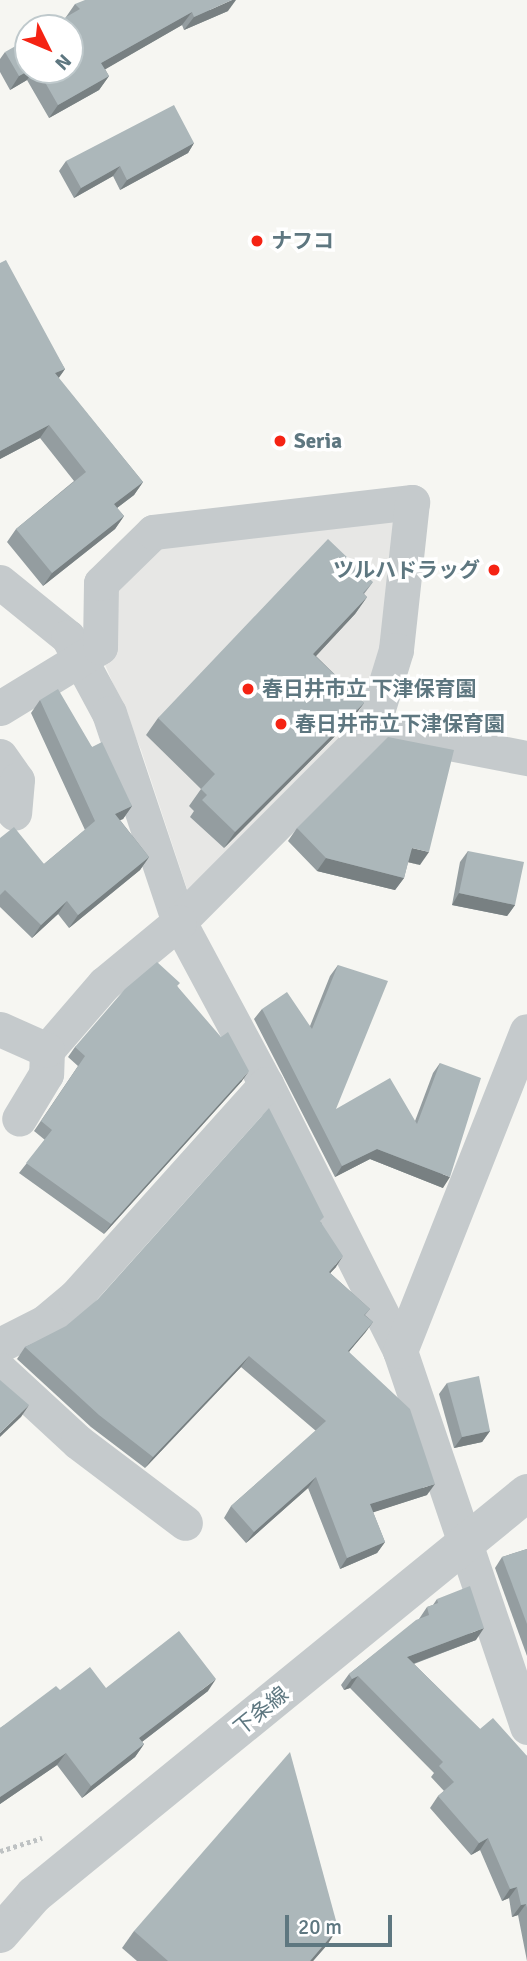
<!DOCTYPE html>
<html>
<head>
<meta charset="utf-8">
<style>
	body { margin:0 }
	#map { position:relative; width:527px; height:1961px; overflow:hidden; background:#f6f6f2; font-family:Signika,"Noto Sans JP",sans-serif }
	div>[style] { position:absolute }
	.built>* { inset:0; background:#e7e7e5 }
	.path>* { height:4.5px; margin-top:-2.25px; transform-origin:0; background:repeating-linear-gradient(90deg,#bec2c3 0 3.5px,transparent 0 7px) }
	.minor>* { height:35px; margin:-17.5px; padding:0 17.5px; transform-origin:17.5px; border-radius:17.5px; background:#c5cacc }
	.tertiary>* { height:38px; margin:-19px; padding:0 19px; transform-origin:19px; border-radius:19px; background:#c5cacc }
	.wall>* { inset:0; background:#949da0 }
	.shaded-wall>* { inset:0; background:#788082 }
	.building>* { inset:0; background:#acb7ba }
	.dots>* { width:19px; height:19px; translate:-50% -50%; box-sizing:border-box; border:4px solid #fff; border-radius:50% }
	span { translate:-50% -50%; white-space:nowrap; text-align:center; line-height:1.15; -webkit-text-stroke:7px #fff; paint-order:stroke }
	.poi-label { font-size:21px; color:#5e7780; font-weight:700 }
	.left { translate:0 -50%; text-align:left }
	.right { translate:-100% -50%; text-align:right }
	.street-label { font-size:21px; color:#5e7780 }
	.north { position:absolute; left:14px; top:14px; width:70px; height:70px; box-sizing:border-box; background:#fff; border:2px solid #bfc9cc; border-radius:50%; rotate:133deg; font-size:19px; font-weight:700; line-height:28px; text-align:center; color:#5e7780 }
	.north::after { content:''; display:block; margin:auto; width:24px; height:32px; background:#f52313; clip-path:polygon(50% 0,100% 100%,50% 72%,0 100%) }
	.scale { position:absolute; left:285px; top:1915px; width:107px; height:32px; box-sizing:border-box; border:4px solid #5e7780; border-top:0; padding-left:9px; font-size:21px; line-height:24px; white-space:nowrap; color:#5e7780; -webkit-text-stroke:5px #fff; paint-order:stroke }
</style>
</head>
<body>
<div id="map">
	<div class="built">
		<i style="clip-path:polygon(406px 507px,371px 718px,189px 895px,141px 750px,103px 660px,106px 585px,156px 539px)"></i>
	</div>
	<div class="path">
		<i style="left:0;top:1851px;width:44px;rotate:-17.2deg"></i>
	</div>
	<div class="minor">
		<i style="left:0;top:582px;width:87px;rotate:39deg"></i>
		<i style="left:68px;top:637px;width:86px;rotate:61.7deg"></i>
		<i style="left:109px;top:713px;width:220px;rotate:71.5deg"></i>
		<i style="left:179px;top:922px;width:184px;rotate:61.8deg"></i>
		<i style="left:266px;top:1084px;width:299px;rotate:63.3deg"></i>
		<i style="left:400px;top:1351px;width:397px;rotate:71.3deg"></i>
		<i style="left:0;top:708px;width:117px;rotate:-31.4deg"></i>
		<i style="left:100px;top:647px;width:64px;rotate:-89.1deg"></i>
		<i style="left:101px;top:583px;width:73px;rotate:-44.4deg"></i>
		<i style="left:153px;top:532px;width:261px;rotate:-6.6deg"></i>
		<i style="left:412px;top:502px;width:149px;rotate:96.2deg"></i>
		<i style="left:396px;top:650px;width:82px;rotate:107.1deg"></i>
		<i style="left:372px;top:728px;width:274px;rotate:134.9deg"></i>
		<i style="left:179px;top:922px;width:97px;rotate:140.4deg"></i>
		<i style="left:104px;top:984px;width:87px;rotate:130.8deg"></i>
		<i style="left:47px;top:1050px;width:24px;rotate:92deg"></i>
		<i style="left:46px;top:1074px;width:52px;rotate:121deg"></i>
		<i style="left:372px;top:728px;width:158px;rotate:11deg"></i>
		<i style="left:0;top:756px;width:29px;rotate:55deg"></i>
		<i style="left:17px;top:780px;width:33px;rotate:95deg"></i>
		<i style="left:0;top:1029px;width:51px;rotate:24.1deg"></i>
		<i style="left:0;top:1345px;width:51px;rotate:-27.1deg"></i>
		<i style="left:45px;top:1322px;width:39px;rotate:-40deg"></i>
		<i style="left:75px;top:1297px;width:286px;rotate:-48.1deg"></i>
		<i style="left:400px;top:1351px;width:344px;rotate:-68.4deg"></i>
		<i style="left:0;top:1370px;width:106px;rotate:42.7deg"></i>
		<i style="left:78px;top:1442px;width:134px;rotate:37.1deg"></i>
	</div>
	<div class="tertiary">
		<i style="left:0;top:1934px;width:52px;rotate:-48.9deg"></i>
		<i style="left:34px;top:1895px;width:636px;rotate:-39.19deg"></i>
	</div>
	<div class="wall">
		<i style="clip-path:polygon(75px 4px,228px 11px,184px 30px,182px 25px,105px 69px,109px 76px,99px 90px,49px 118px,27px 80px,10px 90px,0 72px,0 59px,5px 52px,28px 70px,70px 70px,66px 17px)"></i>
		<i style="clip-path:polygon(194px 143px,188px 153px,120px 190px,113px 176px,74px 198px,59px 171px,66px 161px)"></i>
		<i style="clip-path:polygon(0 263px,65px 369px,58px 378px,143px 482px,134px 495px,117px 508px,124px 516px,115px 529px,43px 586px,7px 542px,16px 529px,74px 481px,40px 438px,0 459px)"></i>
		<i style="clip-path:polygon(373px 582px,364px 594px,367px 597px,355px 614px,316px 656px,364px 703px,352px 719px,224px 848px,190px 817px,194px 811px,189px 806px,201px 789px,146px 735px,158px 718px)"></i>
		<i style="clip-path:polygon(40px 700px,92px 747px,132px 806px,123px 819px,120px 820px,149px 857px,140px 870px,69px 928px,58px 914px,32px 938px,0 907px,0 838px,44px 864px,85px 830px,31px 713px)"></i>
		<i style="clip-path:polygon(297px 828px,420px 865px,408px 862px,404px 878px,395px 890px,317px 871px,288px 841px)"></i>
		<i style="clip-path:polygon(468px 851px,515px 905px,507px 916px,452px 905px,460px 862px)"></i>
		<i style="clip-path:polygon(338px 965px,336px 1109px,415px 1121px,433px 1073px,440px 1063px,443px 1188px,370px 1159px,335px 1177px,254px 1019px,262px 1009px,310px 1026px,330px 976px)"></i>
		<i style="clip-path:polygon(177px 986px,242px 1081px,104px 1234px,19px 1173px,45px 1140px,34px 1131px,78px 1066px,68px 1057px,75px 1047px)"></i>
		<i style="clip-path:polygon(321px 1222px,336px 1267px,330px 1273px,370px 1309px,365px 1315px,373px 1322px,349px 1352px,427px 1495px,373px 1512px,385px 1542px,377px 1553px,340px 1569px,308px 1488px,246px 1543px,224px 1518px,231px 1506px,316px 1431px,241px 1367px,145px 1468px,91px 1427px,17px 1359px,25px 1347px)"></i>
		<i style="clip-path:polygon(447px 1383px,490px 1431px,482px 1442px,454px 1448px,439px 1394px)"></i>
		<i style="clip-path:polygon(527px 1549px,527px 1656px,495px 1568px,502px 1557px)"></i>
		<i style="clip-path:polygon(437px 1599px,476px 1640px,414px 1664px,480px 1729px,527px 1756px,527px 1961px,518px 1915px,512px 1917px,509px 1898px,502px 1901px,480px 1850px,471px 1855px,430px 1808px,438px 1796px,444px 1791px,431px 1777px,434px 1773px,350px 1688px,344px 1690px,341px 1685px,349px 1674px,419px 1619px,427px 1607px,433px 1605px)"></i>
		<i style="clip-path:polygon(106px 1688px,208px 1691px,142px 1742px,144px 1744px,135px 1757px,82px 1798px,57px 1765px,0 1804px,0 1728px,60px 1690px)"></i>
		<i style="clip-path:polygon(338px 1928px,327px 1945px,313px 1961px,137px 1961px,122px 1948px,134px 1931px)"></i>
	</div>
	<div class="shaded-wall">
		<i style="clip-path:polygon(232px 0,236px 0,228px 11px,184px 30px,194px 17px)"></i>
		<i style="clip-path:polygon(192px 12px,182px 25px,92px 77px,101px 63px)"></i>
		<i style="clip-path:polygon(30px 70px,34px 70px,27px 80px,10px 90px,19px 76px)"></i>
		<i style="clip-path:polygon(109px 76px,99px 90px,49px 118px,58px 105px)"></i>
		<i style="clip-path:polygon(194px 143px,188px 153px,120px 190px,127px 180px)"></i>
		<i style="clip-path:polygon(120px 166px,113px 176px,74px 198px,81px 188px)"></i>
		<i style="clip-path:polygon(65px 369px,56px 382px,55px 373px)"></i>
		<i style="clip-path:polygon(49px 425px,40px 438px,0 459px,0 451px)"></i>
		<i style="clip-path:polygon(143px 482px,134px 495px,105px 517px,114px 504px)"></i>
		<i style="clip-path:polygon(124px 516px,115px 529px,43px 586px,52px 573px)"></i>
		<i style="clip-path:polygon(367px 597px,355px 614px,302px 671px,313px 654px)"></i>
		<i style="clip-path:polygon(364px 703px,352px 719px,224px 848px,235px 832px)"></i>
		<i style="clip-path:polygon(132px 806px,123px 819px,106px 826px,115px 814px)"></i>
		<i style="clip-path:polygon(412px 848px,429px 852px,420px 865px,403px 861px)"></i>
		<i style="clip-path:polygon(149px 857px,140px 870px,69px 928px,78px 915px)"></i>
		<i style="clip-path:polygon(326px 858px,404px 878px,395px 890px,317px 871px)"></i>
		<i style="clip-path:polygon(459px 893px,515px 905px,507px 916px,452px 905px)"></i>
		<i style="clip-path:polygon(67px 901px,58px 914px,32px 938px,41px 925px)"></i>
		<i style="clip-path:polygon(249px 1071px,242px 1081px,104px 1234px,111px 1224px)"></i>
		<i style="clip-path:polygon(377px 1149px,450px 1177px,443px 1188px,370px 1159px,335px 1177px,342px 1166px)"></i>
		<i style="clip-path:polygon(343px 1256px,336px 1267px,321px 1283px,329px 1272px)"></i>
		<i style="clip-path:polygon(373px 1322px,365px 1333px,340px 1362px,348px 1351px)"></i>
		<i style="clip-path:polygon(249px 1356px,241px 1367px,145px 1468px,153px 1457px)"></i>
		<i style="clip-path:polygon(29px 1405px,21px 1417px,0 1437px,0 1433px)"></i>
		<i style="clip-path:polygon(490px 1431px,482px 1442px,454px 1448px,462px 1437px)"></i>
		<i style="clip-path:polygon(316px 1477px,308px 1488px,246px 1543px,254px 1532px)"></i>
		<i style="clip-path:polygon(435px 1484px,427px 1495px,362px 1516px,370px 1504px)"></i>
		<i style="clip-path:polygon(385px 1542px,377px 1553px,340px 1569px,347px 1558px)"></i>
		<i style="clip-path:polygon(484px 1628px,476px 1640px,399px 1669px,407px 1657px)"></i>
		<i style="clip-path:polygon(358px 1676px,350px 1688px,344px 1690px,352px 1679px)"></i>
		<i style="clip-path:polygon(216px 1679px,208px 1691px,130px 1751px,139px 1738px)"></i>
		<i style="clip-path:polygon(144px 1744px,135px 1757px,82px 1798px,91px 1786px)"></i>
		<i style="clip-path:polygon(66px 1753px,57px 1765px,0 1804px,0 1797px)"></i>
		<i style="clip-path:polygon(488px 1838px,480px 1850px,471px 1855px,479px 1843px)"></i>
		<i style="clip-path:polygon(517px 1887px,509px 1898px,502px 1901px,510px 1889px)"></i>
		<i style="clip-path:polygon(526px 1904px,518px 1915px,512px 1917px,521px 1905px)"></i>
		<i style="clip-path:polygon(338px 1928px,327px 1945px,313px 1961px,310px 1961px)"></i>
	</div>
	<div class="building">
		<i style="clip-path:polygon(85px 0,232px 0,194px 17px,192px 12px,101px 63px,109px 76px,58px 105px,38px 70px,70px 70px,70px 28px,47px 28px,80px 9px,75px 4px)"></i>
		<i style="clip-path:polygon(28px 39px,28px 70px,30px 70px,19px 76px,5px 52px)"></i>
		<i style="clip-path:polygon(174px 105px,194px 143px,127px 180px,120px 166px,81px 188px,66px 161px)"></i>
		<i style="clip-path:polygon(6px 260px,65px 369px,55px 373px,143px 482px,114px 504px,124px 516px,52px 573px,16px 529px,86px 472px,49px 425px,0 451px,0 263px)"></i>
		<i style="clip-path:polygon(328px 539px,373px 582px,363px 593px,367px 597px,313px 654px,364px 703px,235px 832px,202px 800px,207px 795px,201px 789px,215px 774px,158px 718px)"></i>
		<i style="clip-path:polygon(58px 689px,92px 747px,102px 742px,132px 806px,115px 814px,149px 857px,78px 915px,67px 901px,41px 925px,5px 890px,0 895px,0 838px,14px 827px,44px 864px,95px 821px,40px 700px)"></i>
		<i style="clip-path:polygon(388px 737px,454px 750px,429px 852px,412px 848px,404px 878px,326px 858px,297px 828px)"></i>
		<i style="clip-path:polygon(468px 851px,524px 862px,515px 905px,459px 893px)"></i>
		<i style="clip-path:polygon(157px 962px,180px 983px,177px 986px,221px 1037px,228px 1032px,249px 1071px,111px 1224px,26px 1163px,52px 1130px,41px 1121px,85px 1056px,75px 1047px,125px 989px)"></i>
		<i style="clip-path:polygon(338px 965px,388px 981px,336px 1109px,390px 1078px,417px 1124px,440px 1063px,481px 1078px,450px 1177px,377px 1149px,342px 1166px,262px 1009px,287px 992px,312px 1029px)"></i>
		<i style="clip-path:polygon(269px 1108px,324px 1217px,320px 1221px,343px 1256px,329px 1272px,370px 1309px,364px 1315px,373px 1322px,348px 1351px,410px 1409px,435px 1484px,370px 1504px,385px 1542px,347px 1558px,316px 1477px,254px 1532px,231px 1506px,326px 1421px,249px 1356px,153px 1457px,99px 1415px,25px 1347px,66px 1326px,98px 1299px)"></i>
		<i style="clip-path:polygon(479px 1376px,490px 1431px,462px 1437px,447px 1383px)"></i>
		<i style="clip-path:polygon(0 1380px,29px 1405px,0 1433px)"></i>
		<i style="clip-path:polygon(527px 1549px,527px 1624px,502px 1557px)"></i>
		<i style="clip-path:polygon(470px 1586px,484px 1628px,407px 1657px,480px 1729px,493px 1718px,527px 1756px,527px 1908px,526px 1904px,521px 1905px,517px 1887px,510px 1889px,488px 1838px,479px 1843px,438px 1796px,454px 1782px,439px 1766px,443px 1762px,358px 1676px,352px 1679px,349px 1674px,416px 1620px,429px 1615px,427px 1607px,438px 1603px,437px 1599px)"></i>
		<i style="clip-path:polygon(179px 1631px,216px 1679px,139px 1738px,144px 1744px,91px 1786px,66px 1753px,0 1797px,0 1728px,56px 1686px,60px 1690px,90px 1667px,106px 1688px)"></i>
		<i style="clip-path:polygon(290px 1752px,338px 1928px,310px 1961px,168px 1961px,134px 1931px)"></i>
	</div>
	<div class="dots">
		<i style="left:257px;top:241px;background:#f52313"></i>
		<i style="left:280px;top:441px;background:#f52313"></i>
		<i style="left:494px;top:570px;background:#f52313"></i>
		<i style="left:248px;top:689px;background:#f52313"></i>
		<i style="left:281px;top:724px;background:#f52313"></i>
	</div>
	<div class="poi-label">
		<span class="left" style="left:271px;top:241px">ナフコ</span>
		<span class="left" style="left:294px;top:441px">Seria</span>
		<span class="right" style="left:480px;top:570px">ツルハドラッグ</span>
		<span class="left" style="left:262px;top:689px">春日井市立 下津保育園</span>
		<span class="left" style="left:295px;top:724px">春日井市立下津保育園</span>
	</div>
	<div class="street-label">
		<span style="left:261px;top:1711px;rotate:-39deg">下条線</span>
	</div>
	<div class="north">N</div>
	<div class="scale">20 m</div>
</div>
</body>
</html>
